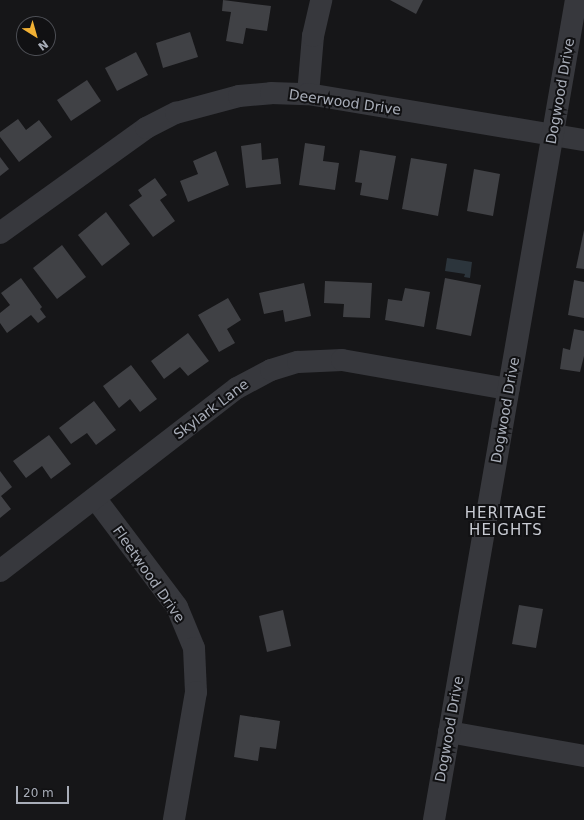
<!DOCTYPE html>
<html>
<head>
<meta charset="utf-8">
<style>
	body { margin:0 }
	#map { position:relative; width:584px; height:820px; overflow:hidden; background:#161618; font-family:"DejaVu Sans",sans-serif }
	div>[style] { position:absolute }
	.water>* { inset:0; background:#2c353c }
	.building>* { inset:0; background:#404145 }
	.minor>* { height:22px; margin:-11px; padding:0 11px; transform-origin:11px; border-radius:11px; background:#37383d }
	span { translate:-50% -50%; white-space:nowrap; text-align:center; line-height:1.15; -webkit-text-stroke:4px #111113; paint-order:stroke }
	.street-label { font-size:14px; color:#a8adb8 }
	.neighbourhood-label { font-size:15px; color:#c9ccd4; letter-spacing:1px }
	.north { position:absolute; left:16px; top:16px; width:40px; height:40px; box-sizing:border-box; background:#111113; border:1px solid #4d4f55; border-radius:50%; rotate:143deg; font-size:11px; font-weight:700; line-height:16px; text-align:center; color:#a8adb8 }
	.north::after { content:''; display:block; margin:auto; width:14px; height:18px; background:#f2b134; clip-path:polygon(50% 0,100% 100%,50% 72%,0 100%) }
	.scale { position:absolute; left:16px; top:786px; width:53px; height:18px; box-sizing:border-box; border:2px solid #a8adb8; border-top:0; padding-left:5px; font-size:12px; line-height:14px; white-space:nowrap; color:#a8adb8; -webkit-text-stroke:3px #111113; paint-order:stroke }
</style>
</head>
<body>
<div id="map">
	<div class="water">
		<i style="clip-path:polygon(447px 258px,472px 262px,470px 278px,464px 277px,465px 274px,445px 271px)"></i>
	</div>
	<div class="building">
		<i style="clip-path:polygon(223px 0,271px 6px,267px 31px,246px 28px,243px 44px,226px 41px,231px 12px,222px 11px)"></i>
		<i style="clip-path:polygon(390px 0,423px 0,416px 14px)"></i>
		<i style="clip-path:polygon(190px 32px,198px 57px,163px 68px,156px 43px)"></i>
		<i style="clip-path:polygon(136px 52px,148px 75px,117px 91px,105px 68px)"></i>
		<i style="clip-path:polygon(87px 80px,101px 101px,71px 121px,57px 100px)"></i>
		<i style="clip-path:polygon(18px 119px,26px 130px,39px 120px,52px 137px,19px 162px,0 137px,0 132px)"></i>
		<i style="clip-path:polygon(261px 143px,262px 160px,278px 158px,281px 184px,246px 188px,241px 146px)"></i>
		<i style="clip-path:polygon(305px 143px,325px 146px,323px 161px,339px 163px,335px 190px,299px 185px)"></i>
		<i style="clip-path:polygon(360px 150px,396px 156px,388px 200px,360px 195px,362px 183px,355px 182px)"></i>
		<i style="clip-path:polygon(216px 151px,229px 185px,188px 202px,180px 181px,198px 174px,193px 161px)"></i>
		<i style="clip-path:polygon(0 157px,9px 169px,0 176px)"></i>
		<i style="clip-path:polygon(411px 158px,447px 164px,438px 216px,402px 209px)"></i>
		<i style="clip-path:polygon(474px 169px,500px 174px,493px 216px,467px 211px)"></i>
		<i style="clip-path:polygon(155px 178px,167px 195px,160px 200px,175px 221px,153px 237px,129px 205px,142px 196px,138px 190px)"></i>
		<i style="clip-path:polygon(106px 212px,130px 244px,102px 266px,78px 235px)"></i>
		<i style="clip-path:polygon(584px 230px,584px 269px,576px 268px)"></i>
		<i style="clip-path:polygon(62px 245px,86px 277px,57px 299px,33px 268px)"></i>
		<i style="clip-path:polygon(21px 278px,42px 307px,40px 309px,46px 317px,38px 323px,31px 315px,7px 333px,0 323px,0 313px,10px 305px,1px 293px)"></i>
		<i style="clip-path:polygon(445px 278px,481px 285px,471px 336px,436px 329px)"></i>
		<i style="clip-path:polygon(574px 280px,584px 282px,584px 318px,568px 315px)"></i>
		<i style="clip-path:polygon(325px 281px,372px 283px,370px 318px,343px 317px,344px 304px,324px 303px)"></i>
		<i style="clip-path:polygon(304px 283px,311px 316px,285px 322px,283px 310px,264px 314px,259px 293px)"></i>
		<i style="clip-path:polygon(405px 288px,430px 292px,424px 327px,385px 320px,388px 299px,402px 301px)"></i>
		<i style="clip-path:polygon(228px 298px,241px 320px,227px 329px,235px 343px,219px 352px,198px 315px)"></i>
		<i style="clip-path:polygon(574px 329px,584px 331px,584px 356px,580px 372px,560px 369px,563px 348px,570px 350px)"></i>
		<i style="clip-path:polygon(188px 333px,209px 361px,188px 376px,180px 367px,164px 379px,151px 361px)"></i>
		<i style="clip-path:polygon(131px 365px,157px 399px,140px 412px,130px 399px,119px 408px,103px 386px)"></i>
		<i style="clip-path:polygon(94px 401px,116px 430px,96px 445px,87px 433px,71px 444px,59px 428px)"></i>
		<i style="clip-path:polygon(49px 435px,71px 464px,51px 479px,42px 466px,26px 478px,13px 461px)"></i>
		<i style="clip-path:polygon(0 471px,12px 487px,1px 496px,11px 509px,0 518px)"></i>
		<i style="clip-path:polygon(519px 605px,543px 609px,536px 648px,512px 644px)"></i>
		<i style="clip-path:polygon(283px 610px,291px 646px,267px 652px,259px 616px)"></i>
		<i style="clip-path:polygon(240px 715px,280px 721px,276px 749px,260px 747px,258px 761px,234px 757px)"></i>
	</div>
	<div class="minor">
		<i style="left:308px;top:94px;width:58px;rotate:-85.1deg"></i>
		<i style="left:313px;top:36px;width:37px;rotate:-77deg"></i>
		<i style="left:0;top:233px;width:180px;rotate:-35.7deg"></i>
		<i style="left:146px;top:128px;width:34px;rotate:-27deg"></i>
		<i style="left:176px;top:113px;width:65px;rotate:-15.1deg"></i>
		<i style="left:239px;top:96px;width:32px;rotate:-5deg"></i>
		<i style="left:271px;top:93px;width:37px;rotate:2deg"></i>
		<i style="left:308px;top:94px;width:280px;rotate:9.5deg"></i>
		<i style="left:95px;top:498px;width:136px;rotate:53deg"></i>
		<i style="left:177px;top:607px;width:44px;rotate:67.5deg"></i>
		<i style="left:194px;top:648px;width:44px;rotate:87.4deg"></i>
		<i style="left:196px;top:692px;width:130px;rotate:99.8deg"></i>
		<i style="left:0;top:571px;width:299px;rotate:-37.7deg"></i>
		<i style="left:237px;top:388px;width:38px;rotate:-28deg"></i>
		<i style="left:271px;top:370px;width:28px;rotate:-17deg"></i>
		<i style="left:298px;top:362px;width:44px;rotate:-2.6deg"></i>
		<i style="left:342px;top:360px;width:169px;rotate:9.9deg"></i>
		<i style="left:449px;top:732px;width:137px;rotate:10.1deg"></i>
		<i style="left:434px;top:820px;width:832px;rotate:-80.18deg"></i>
	</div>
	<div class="street-label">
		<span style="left:560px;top:91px;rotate:-80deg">Dogwood Drive</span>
		<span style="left:345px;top:102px;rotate:8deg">Deerwood Drive</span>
		<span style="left:211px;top:409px;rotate:-37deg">Skylark Lane</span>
		<span style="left:505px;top:410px;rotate:-80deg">Dogwood Drive</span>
		<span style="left:149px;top:574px;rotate:55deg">Fleetwood Drive</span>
		<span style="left:449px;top:729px;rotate:-80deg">Dogwood Drive</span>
	</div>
	<div class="neighbourhood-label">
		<span style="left:506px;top:522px">HERITAGE<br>HEIGHTS</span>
	</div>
	<div class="north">N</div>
	<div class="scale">20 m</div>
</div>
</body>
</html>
